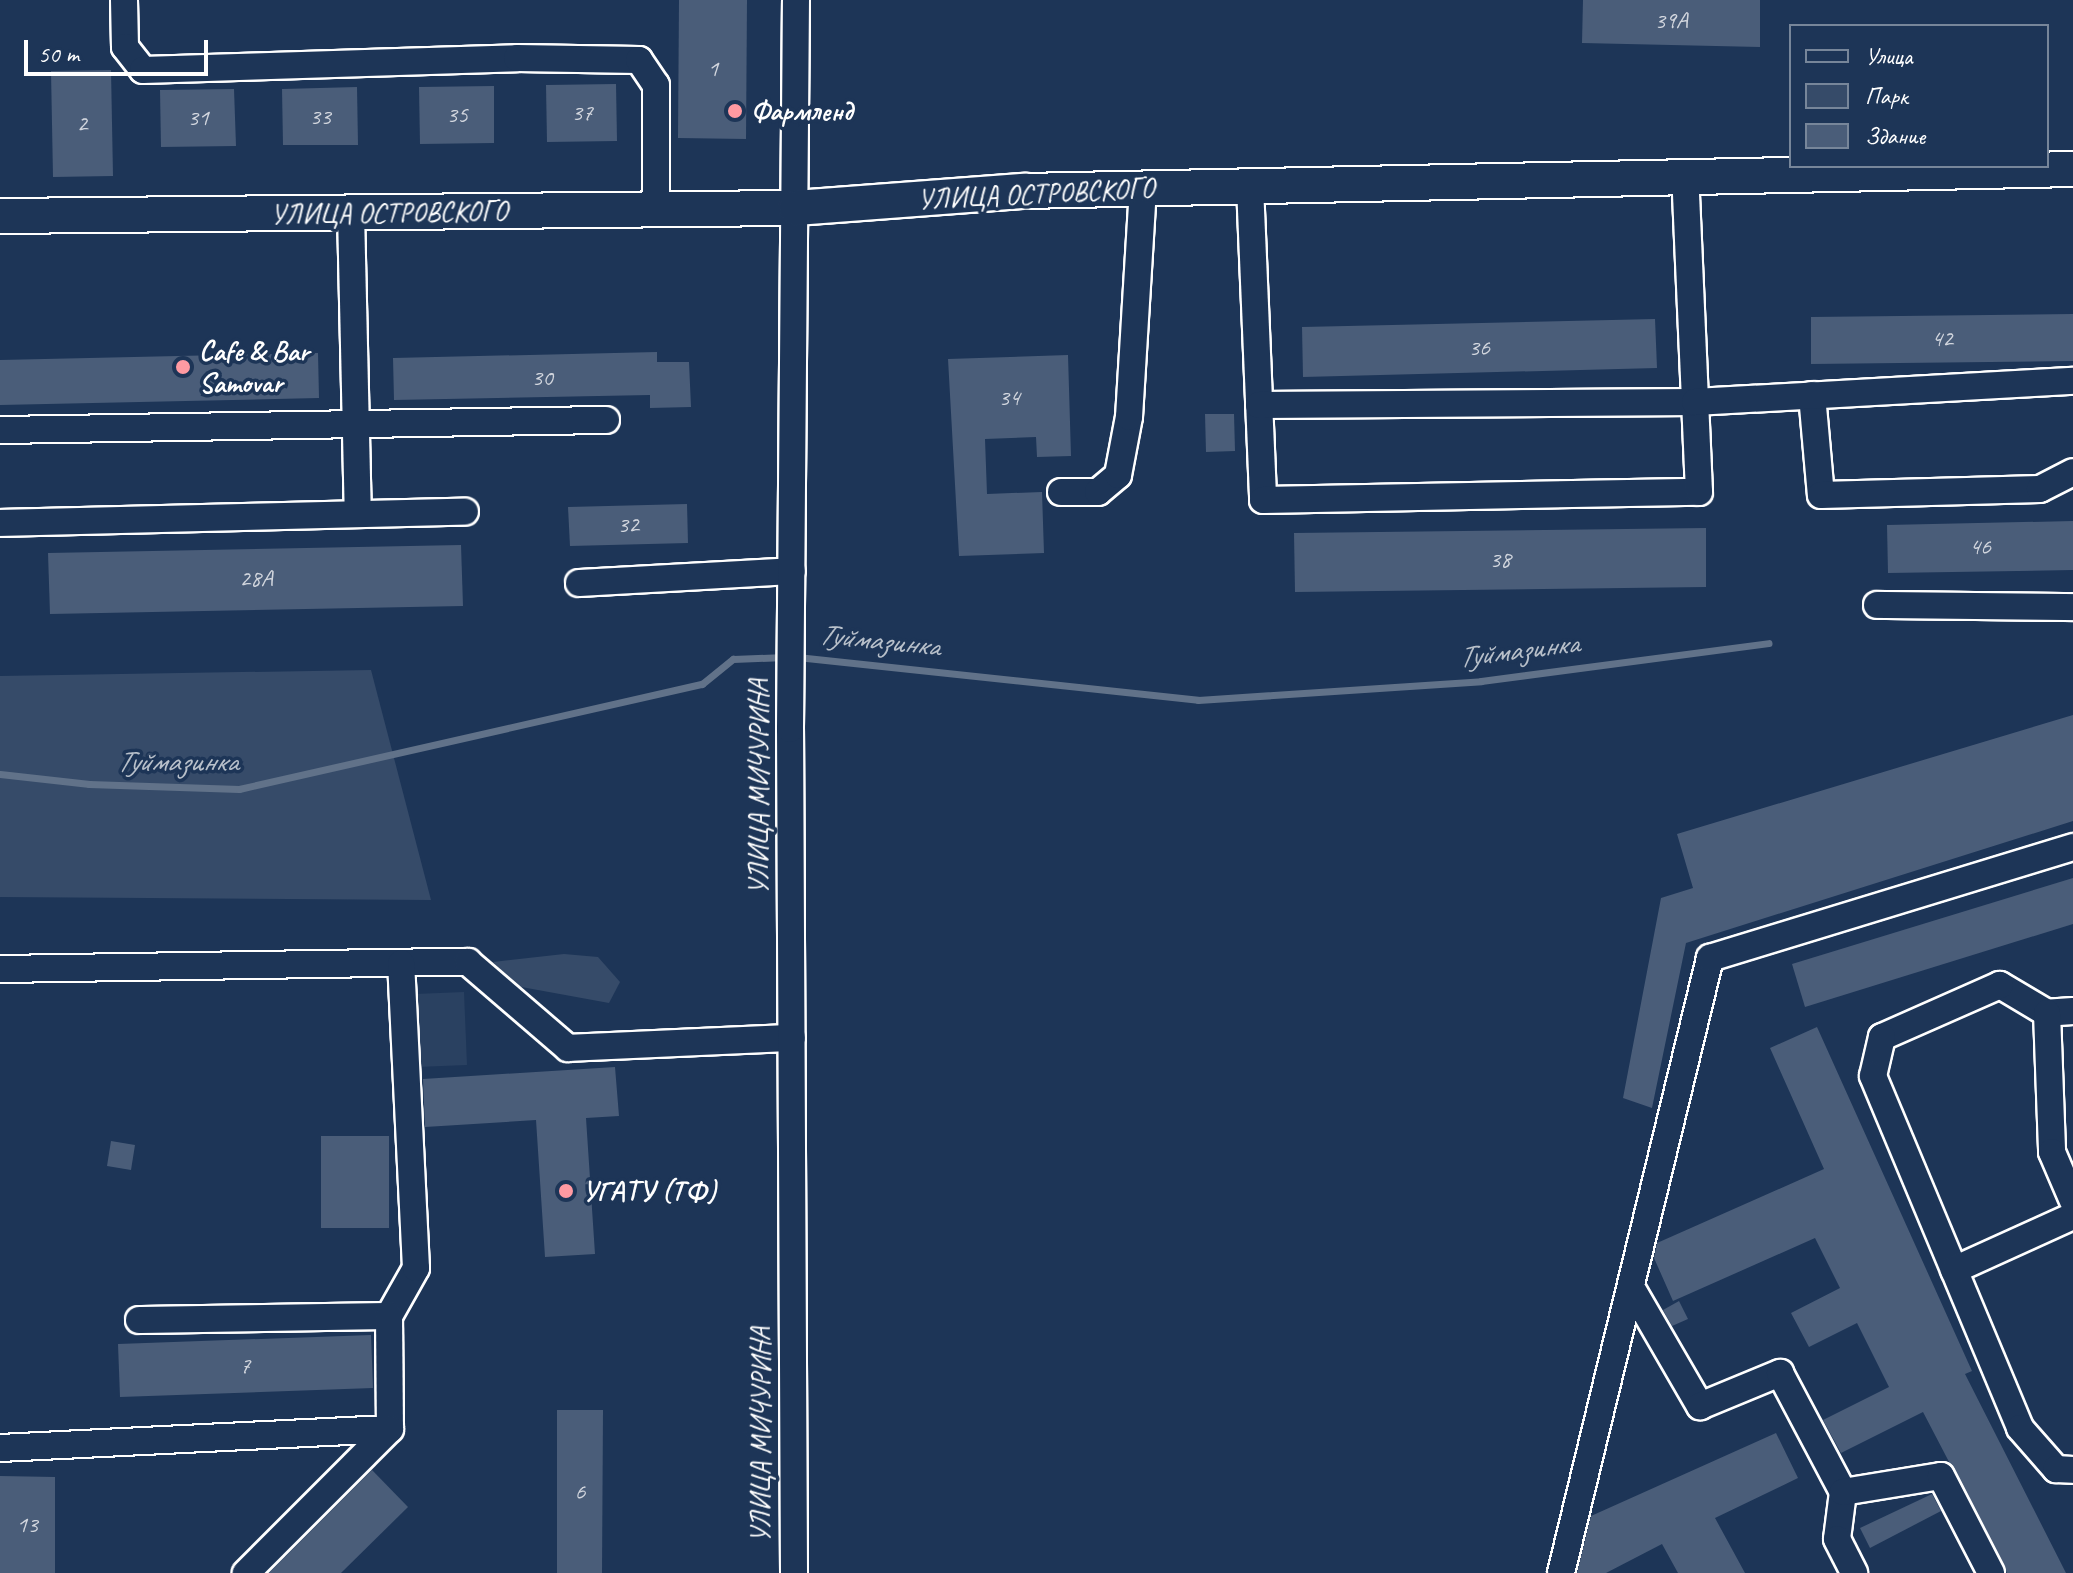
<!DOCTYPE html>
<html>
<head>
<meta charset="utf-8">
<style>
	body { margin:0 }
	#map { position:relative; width:2073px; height:1573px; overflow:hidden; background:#1d3557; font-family:Caveat,sans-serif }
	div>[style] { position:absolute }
	.built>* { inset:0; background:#2a4161 }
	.green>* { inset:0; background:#364b69 }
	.stream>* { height:7px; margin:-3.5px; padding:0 3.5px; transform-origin:3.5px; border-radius:3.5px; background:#617289 }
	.building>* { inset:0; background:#4a5d79 }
	.roads { filter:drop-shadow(2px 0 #fff) drop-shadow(-2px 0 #fff) drop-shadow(0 2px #fff) drop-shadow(0 -2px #fff) }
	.minor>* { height:26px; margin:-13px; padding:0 13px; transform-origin:13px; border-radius:13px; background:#1d3557 }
	.major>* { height:34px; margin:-17px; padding:0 17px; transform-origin:17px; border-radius:17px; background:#1d3557 }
	.dots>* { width:22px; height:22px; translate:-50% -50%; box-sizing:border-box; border:4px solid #1d3557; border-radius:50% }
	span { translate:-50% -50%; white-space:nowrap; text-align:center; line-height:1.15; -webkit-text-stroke:7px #1d3557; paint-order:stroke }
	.number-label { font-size:24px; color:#d2d6de }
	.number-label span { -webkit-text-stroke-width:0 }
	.poi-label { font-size:28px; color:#fff; font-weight:700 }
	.left { translate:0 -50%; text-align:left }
	.street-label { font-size:28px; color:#fff }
	.water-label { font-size:30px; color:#b8c0ca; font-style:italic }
	.legend { position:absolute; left:1789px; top:24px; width:260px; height:144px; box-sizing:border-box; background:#1d3557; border:2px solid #77869a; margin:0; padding:10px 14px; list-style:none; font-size:24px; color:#fff }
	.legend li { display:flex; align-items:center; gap:16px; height:40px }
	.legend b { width:40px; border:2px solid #77869a }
	.scale { position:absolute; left:24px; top:40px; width:184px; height:36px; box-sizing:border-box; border:4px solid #fff; border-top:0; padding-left:10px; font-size:24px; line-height:28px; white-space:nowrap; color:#fff; -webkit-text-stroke:6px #1d3557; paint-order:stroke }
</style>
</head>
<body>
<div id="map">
	<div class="built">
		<i style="clip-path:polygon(464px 992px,467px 1065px,417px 1067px,415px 994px)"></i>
	</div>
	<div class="green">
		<i style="clip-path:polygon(371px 670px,431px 900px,0 897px,0 676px)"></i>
		<i style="clip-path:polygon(564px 954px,598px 957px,620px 982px,609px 1003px,516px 986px,493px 962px)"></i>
	</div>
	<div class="stream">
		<i style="left:797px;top:657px;width:403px;rotate:6.1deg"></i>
		<i style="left:1198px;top:700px;width:284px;rotate:-3.8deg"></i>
		<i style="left:1481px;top:681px;width:290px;rotate:-7.5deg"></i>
		<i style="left:0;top:774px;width:90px;rotate:6.4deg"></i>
		<i style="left:89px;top:784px;width:150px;rotate:1.9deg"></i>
		<i style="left:239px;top:789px;width:475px;rotate:-12.8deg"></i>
		<i style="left:702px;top:684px;width:40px;rotate:-39deg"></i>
		<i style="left:733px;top:659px;width:52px;rotate:-2.2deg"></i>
	</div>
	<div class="building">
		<i style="clip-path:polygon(679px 0,747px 0,746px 139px,678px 138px)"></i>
		<i style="clip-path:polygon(1583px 0,1760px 0,1760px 47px,1582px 43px)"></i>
		<i style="clip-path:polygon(111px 70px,113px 176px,53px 177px,51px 71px)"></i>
		<i style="clip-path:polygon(616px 84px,617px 141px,547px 142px,546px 85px)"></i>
		<i style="clip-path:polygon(494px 86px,494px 143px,420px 144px,419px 87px)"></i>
		<i style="clip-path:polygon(357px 87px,358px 145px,283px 145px,282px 89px)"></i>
		<i style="clip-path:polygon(234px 89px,236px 146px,161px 147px,160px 90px)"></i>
		<i style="clip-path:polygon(2073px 314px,2073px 361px,1811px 364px,1811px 317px)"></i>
		<i style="clip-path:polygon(1655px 319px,1657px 368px,1303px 377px,1302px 327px)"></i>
		<i style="clip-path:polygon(657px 352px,657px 362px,689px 362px,691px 407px,650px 408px,650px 395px,394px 400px,393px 358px)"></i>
		<i style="clip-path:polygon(318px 353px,319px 398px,0 405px,0 360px)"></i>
		<i style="clip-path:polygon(1068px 355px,1071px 456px,1037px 457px,1036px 437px,985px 439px,987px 494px,1042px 492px,1044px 553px,959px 556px,948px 359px)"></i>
		<i style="clip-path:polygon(1205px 414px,1234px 414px,1235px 451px,1206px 452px)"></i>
		<i style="clip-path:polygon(687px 504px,688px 543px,570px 546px,568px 507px)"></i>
		<i style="clip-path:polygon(2073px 521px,2073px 570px,1888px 573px,1887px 525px)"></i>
		<i style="clip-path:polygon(1706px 528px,1706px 587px,1295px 592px,1294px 533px)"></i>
		<i style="clip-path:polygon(461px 545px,463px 606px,50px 614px,48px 553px)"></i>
		<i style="clip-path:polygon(2073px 715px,2073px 821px,1686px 943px,1652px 1108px,1623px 1098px,1661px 898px,1693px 888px,1677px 834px)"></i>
		<i style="clip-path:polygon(2073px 878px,2073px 924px,1805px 1007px,1792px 964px)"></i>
		<i style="clip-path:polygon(1817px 1027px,1972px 1371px,1965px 1374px,2066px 1573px,2007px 1573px,1923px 1412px,1841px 1453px,1823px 1420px,1889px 1387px,1857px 1323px,1809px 1347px,1791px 1313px,1840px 1288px,1815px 1238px,1673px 1301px,1654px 1258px,1657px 1243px,1824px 1169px,1770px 1048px)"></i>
		<i style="clip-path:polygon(615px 1067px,619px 1116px,586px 1118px,595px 1254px,545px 1257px,536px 1120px,425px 1127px,423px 1079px)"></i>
		<i style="clip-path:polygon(321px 1136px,389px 1136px,389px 1228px,321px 1228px)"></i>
		<i style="clip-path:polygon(111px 1141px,135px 1145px,131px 1170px,107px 1166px)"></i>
		<i style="clip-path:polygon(1679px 1301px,1688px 1319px,1672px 1326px,1663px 1310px)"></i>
		<i style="clip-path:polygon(371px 1335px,373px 1388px,120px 1397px,118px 1344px)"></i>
		<i style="clip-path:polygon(557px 1410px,603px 1410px,602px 1573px,557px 1573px)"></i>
		<i style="clip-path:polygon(1776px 1433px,1798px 1478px,1715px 1518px,1745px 1573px,1678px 1573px,1662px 1544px,1606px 1573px,1577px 1573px,1591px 1516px)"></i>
		<i style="clip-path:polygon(372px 1470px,408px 1507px,341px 1573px,269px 1573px)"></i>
		<i style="clip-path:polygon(0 1476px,55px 1477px,55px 1573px,0 1573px)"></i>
		<i style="clip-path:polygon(1932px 1494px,1941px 1511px,1870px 1548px,1860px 1528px)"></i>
	</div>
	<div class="roads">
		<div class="minor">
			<i style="left:124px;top:0;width:47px;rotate:88.8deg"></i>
			<i style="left:125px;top:47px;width:29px;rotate:52deg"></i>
			<i style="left:143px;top:70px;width:374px;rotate:-1.8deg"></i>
			<i style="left:517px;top:58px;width:122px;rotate:0.9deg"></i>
			<i style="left:639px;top:60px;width:30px;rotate:56deg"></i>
			<i style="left:656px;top:85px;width:125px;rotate:90deg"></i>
			<i style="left:1250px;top:186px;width:314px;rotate:87.6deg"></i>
			<i style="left:1263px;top:500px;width:436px;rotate:-1.1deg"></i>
			<i style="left:1699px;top:492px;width:315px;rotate:-92.5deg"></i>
			<i style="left:351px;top:213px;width:301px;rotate:88.7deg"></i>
			<i style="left:1812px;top:395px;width:100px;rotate:84.9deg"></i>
			<i style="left:1821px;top:495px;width:219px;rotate:-1.6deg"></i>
			<i style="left:2040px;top:489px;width:37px;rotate:-27deg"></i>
			<i style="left:1259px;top:405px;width:436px;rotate:-0.4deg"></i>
			<i style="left:1695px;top:402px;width:379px;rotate:-3.2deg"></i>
			<i style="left:0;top:430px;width:606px;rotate:-0.95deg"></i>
			<i style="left:1061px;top:492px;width:37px"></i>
			<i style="left:1098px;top:492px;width:26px;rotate:-40deg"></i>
			<i style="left:1118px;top:475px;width:59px;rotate:-79.3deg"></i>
			<i style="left:1129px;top:417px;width:229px;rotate:-86.5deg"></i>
			<i style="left:0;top:523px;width:465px;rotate:-1.4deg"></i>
			<i style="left:579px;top:583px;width:213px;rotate:-3.2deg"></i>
			<i style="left:1877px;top:605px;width:196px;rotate:0.6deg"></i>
			<i style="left:0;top:969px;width:468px;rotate:-0.9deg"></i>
			<i style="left:468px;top:962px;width:132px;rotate:40.7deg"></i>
			<i style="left:568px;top:1048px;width:224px;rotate:-2.6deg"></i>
			<i style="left:2073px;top:1011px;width:26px;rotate:176deg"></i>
			<i style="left:2047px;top:1013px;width:55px;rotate:-149.2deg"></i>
			<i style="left:2000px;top:985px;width:129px;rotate:156.2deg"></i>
			<i style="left:1882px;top:1037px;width:40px;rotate:103deg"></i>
			<i style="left:1873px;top:1076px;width:381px;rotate:67.3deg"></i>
			<i style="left:2020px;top:1428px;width:55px;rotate:48.7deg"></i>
			<i style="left:2056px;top:1469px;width:17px;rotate:3deg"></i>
			<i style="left:2047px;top:1013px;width:139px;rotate:87.9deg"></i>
			<i style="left:2052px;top:1152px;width:53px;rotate:66.8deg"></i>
			<i style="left:1954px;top:1270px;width:131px;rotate:-24.4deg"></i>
			<i style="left:1631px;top:1287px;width:138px;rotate:59.9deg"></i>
			<i style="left:1700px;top:1406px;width:87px;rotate:-22.4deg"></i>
			<i style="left:1780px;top:1373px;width:135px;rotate:62.1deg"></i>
			<i style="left:1843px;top:1492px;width:47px;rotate:97.3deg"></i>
			<i style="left:1837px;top:1539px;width:38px;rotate:63deg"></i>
			<i style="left:389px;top:1316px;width:55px;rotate:-60.6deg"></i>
			<i style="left:416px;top:1268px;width:305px;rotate:-92.8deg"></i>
			<i style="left:139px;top:1320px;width:250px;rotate:-0.9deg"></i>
			<i style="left:389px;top:1316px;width:113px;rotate:89.5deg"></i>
			<i style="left:390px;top:1429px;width:204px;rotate:135deg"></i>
			<i style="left:0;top:1448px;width:390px;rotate:-2.8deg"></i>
			<i style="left:1843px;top:1492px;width:99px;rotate:-9.3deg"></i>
			<i style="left:1941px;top:1476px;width:109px;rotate:62.7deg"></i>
			<i style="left:794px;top:1573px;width:844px;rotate:-90.27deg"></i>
			<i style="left:790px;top:729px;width:729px;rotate:-89.53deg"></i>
			<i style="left:1561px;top:1573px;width:633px;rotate:-76.38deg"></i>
			<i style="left:1710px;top:958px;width:380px;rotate:-17deg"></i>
		</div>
		<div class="major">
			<i style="left:0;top:216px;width:796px;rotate:-0.58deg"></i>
			<i style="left:796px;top:208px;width:229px;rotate:-4.3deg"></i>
			<i style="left:1024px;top:191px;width:1049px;rotate:-1.2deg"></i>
		</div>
	</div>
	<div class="dots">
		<i style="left:735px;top:111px;background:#ff9aa2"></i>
		<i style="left:183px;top:367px;background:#ff9aa2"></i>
		<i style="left:566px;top:1191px;background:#ff9aa2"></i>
	</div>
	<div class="number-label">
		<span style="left:1671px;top:21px">39А</span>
		<span style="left:713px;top:69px">1</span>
		<span style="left:582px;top:113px">37</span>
		<span style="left:457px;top:115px">35</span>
		<span style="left:320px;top:117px">33</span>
		<span style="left:198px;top:118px">31</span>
		<span style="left:82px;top:124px">2</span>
		<span style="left:1942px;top:339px">42</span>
		<span style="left:1479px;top:348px">36</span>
		<span style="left:542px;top:378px">30</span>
		<span style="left:1009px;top:398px">34</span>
		<span style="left:628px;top:525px">32</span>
		<span style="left:1980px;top:547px">46</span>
		<span style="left:1500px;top:560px">38</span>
		<span style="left:256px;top:579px">28А</span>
		<span style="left:245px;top:1366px">7</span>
		<span style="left:580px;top:1492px">6</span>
		<span style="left:27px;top:1525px">13</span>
	</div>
	<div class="poi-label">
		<span class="left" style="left:751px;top:111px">Фармленд</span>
		<span class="left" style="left:199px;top:367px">Cafe &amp; Bar<br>Samovar</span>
		<span class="left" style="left:582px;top:1191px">УГАТУ (ТФ)</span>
	</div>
	<div class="street-label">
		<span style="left:1036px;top:194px;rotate:-3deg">УЛИЦА ОСТРОВСКОГО</span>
		<span style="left:389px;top:213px;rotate:-1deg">УЛИЦА ОСТРОВСКОГО</span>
		<span style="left:759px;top:787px;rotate:-90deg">УЛИЦА МИЧУРИНА</span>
		<span style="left:761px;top:1435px;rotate:-90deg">УЛИЦА МИЧУРИНА</span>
	</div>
	<div class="water-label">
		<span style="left:879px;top:640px;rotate:6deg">Туймазинка</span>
		<span style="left:1518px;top:650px;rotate:-7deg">Туймазинка</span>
		<span style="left:177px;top:761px">Туймазинка</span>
	</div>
	<ul class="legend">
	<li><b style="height:10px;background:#1d3557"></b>Улица</li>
	<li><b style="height:22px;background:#364b69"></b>Парк</li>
	<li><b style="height:22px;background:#4a5d79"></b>Здание</li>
	</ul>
	<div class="scale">50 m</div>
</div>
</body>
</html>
